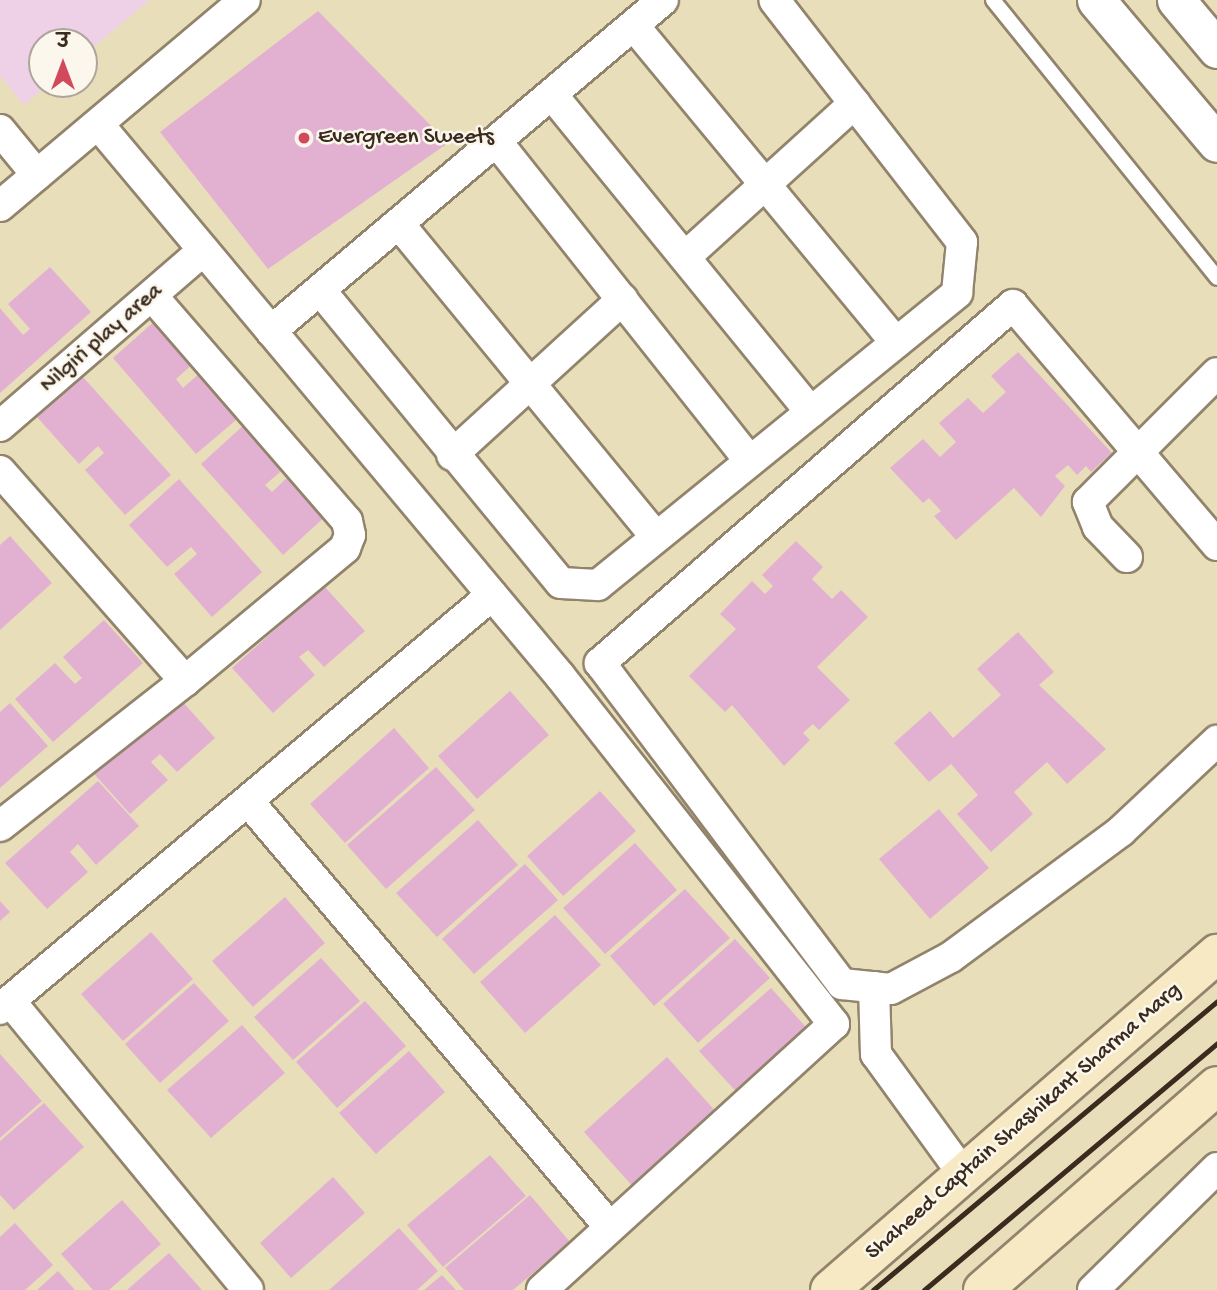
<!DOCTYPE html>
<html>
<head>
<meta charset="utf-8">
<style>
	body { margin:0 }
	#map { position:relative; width:1217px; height:1290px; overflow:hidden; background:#e9deba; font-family:"Gochi Hand","Playpen Sans Deva",sans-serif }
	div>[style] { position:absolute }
	.built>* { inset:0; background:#eed0e7 }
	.building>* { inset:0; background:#e2b1d2 }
	.roads { filter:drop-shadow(2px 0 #92846c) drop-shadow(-2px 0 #92846c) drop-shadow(0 2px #92846c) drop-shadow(0 -2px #92846c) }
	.service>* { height:14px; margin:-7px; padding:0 7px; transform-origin:7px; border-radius:7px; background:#fff }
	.minor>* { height:30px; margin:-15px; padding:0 15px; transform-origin:15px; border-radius:15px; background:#fff }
	.tertiary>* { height:37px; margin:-18.5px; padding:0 18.5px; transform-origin:18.5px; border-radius:18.5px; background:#fff }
	.secondary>* { height:38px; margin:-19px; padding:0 19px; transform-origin:19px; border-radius:19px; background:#f7e9c3 }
	.rail>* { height:5px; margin:-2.5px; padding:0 2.5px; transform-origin:2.5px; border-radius:2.5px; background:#3b2a1e }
	.dots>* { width:19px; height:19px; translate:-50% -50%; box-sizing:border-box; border:4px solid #fbf7ec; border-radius:50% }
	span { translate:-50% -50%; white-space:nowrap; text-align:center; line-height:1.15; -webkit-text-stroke:5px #fbf7ec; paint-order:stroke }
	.poi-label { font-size:23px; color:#3b2a1e }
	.left { translate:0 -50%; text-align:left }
	.street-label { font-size:23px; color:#3b2a1e }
	.north { position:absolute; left:28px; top:28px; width:70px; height:70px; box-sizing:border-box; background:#fbf7ec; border:2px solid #aea59a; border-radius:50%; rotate:0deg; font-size:19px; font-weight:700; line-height:28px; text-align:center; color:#3b2a1e }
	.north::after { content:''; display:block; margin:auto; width:24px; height:32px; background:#d1495b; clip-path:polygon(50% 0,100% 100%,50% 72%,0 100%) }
</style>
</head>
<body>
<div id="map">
	<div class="built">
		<i style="clip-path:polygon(0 0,150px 0,84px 55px,84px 42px,42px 42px,42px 84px,49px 84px,24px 105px,0 76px)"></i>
	</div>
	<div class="building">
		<i style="clip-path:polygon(318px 11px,448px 143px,268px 269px,160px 132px)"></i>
		<i style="clip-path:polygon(50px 267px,91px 312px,0 393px,0 308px,23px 335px,30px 329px,8px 304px)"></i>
		<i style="clip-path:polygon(157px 319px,195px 362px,176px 379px,183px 388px,203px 370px,242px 415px,196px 454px,113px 358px)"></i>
		<i style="clip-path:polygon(1018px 352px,1112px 453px,1091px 472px,1086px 466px,1077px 475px,1068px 465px,1055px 476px,1065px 486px,1041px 517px,1014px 488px,956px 540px,934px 516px,941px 511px,929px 498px,923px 503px,890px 468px,923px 439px,940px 457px,956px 442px,939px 423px,968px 398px,983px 413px,1006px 392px,991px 376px)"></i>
		<i style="clip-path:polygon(83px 377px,171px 475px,125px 515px,85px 470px,104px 453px,98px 446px,79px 464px,37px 417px)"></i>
		<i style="clip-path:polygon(246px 423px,285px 468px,265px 485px,272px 492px,291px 474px,328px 514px,283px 555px,201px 464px)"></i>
		<i style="clip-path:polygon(179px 479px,262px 572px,212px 617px,174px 574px,197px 554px,191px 547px,167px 567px,129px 525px)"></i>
		<i style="clip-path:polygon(10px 536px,52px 583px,0 630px,0 545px)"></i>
		<i style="clip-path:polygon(796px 541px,823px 567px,812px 579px,832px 599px,841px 590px,868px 617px,817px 667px,850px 700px,819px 730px,813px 724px,803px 733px,810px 740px,784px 766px,732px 705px,725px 712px,689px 676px,736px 629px,720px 614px,752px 581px,765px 594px,773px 586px,762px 575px)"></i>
		<i style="clip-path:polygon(324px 586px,365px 631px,324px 667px,308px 650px,299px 657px,315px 675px,273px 713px,232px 668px)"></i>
		<i style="clip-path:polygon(104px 620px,143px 663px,53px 742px,15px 699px,55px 663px,75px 684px,82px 678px,63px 657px)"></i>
		<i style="clip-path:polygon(1018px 632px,1054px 672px,1039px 685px,1106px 749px,1067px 784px,1047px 762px,1014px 792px,1033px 814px,991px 852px,957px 814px,978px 795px,951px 764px,929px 782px,894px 743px,930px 711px,953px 738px,1001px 695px,977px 669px)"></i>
		<i style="clip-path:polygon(173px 691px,215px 738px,177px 772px,160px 754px,151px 762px,168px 780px,130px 814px,88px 767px)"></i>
		<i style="clip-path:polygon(510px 691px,549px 735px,477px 799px,438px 756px)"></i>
		<i style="clip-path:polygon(10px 703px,48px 746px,0 788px,0 712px)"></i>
		<i style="clip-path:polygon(394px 728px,429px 768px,345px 843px,310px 804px)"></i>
		<i style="clip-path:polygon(436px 767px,475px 810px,386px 889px,347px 845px)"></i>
		<i style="clip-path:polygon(98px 781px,139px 826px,96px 865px,78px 844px,70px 852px,88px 872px,47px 909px,5px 863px)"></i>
		<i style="clip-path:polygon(600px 791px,636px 831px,563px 896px,527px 856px)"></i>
		<i style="clip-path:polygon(939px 809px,989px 868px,930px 919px,879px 859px)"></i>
		<i style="clip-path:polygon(478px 820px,518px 865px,437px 937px,396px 893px)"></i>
		<i style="clip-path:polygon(635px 843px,677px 890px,605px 954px,563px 908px)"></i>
		<i style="clip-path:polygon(525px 864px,558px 900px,474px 974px,442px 939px)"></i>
		<i style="clip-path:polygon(685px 889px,730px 938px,654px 1006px,610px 956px)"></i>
		<i style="clip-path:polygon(285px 897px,325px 943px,253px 1007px,212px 961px)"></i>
		<i style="clip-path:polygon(0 901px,10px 912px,0 921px)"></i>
		<i style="clip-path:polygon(555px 915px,601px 965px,525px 1033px,480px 982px)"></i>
		<i style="clip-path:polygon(151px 932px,193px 979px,123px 1041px,81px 994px)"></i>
		<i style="clip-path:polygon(735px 939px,770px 978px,698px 1043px,663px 1004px)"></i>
		<i style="clip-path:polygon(321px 958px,360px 1001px,293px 1060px,254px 1017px)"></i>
		<i style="clip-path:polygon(194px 983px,229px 1021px,160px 1083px,125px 1044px)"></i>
		<i style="clip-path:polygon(771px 988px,813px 1035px,742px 1098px,699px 1051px)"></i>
		<i style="clip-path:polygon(365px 1001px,406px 1046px,337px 1108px,296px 1062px)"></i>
		<i style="clip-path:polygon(242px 1025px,285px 1073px,211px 1138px,167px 1090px)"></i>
		<i style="clip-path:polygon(409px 1051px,445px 1092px,376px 1154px,339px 1113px)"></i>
		<i style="clip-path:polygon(0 1054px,42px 1101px,0 1138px)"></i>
		<i style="clip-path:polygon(667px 1057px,718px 1114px,635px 1189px,584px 1132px)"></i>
		<i style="clip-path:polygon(44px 1103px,84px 1147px,14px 1210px,0 1195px,0 1141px)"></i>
		<i style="clip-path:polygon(490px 1155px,526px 1196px,443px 1267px,407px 1225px)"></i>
		<i style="clip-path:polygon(333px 1177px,365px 1213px,291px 1278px,260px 1243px)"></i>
		<i style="clip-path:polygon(530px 1195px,570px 1242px,513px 1290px,464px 1290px,445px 1268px)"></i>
		<i style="clip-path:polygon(122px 1200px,161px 1244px,109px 1290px,93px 1290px,61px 1254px)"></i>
		<i style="clip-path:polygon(15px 1223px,53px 1265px,25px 1290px,0 1290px,0 1237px)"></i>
		<i style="clip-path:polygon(399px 1228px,438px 1271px,417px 1290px,329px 1290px)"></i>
		<i style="clip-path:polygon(169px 1253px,202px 1290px,127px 1290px)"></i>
		<i style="clip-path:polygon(58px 1271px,75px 1290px,37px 1290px)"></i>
		<i style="clip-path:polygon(442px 1275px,456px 1290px,424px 1290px)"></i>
	</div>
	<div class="roads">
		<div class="service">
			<i style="left:993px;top:0;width:357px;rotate:51.1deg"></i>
		</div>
		<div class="minor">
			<i style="left:634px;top:26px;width:411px;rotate:50.4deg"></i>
			<i style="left:553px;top:96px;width:408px;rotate:50.8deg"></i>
			<i style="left:98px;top:124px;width:720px;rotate:50.07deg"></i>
			<i style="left:560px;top:676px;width:443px;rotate:51.8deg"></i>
			<i style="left:834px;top:1024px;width:395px;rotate:137.7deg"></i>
			<i style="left:0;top:130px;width:58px;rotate:50.6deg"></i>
			<i style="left:497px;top:142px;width:407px;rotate:51.6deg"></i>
			<i style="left:0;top:206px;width:320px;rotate:-40.1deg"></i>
			<i style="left:399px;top:224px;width:405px;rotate:50.6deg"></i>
			<i style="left:685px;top:257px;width:229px;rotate:-42.2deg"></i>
			<i style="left:320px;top:290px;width:379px;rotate:50.6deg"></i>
			<i style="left:561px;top:583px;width:37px;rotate:3deg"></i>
			<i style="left:598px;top:585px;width:463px;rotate:-39.1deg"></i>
			<i style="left:957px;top:293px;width:51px;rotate:-84.4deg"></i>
			<i style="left:962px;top:242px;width:306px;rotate:-127.8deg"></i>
			<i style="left:271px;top:331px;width:513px;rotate:-40.18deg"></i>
			<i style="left:0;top:426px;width:269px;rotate:-40.8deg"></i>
			<i style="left:452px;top:455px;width:231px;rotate:-42.4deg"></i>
			<i style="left:0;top:471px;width:280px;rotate:48.6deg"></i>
			<i style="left:1217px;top:545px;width:315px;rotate:-130.4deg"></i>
			<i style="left:1013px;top:305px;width:547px;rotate:139.08deg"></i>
			<i style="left:600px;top:663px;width:402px;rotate:53deg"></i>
			<i style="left:842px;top:984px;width:49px;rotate:5.8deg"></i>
			<i style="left:891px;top:989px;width:68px;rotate:-28.1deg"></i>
			<i style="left:951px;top:957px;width:212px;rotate:-36.5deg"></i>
			<i style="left:1121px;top:831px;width:132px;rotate:-43.2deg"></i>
			<i style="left:1127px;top:557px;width:42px;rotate:-134deg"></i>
			<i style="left:1098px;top:527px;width:27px;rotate:-112deg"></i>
			<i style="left:1088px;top:502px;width:182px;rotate:-45deg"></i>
			<i style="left:248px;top:801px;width:558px;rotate:49.66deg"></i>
			<i style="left:0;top:826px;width:235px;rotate:-38.1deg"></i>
			<i style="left:185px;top:681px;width:208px;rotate:-39.7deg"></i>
			<i style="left:345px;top:548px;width:14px;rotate:-69deg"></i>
			<i style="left:350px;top:535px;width:14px;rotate:-102deg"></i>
			<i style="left:347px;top:521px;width:296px;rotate:-130.9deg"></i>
			<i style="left:874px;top:987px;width:67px;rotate:88.3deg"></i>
			<i style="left:876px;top:1054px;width:150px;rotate:54deg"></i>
			<i style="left:10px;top:1001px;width:374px;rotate:50.5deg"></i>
			<i style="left:0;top:1009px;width:643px;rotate:-40.08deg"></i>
			<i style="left:1093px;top:1290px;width:174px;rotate:-44.5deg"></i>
		</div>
		<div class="tertiary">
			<i style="left:1096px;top:0;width:187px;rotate:49.8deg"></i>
			<i style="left:1176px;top:0;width:64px;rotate:50.1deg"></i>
		</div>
		<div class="secondary">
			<i style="left:830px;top:1290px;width:513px;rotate:-40.97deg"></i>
			<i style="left:983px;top:1290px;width:310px;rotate:-41.1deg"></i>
		</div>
	</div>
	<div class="rail">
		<i style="left:873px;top:1290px;width:449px;rotate:-40deg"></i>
		<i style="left:924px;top:1290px;width:383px;rotate:-40.1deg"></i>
	</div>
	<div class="dots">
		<i style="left:304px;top:138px;background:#d1495b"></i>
	</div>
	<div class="poi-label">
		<span class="left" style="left:318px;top:138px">Evergreen Sweets</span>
	</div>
	<div class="street-label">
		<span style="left:102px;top:339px;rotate:-41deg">Nilgiri play area</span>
		<span style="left:1024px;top:1122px;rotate:-41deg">Shaheed Captain Shashikant Sharma Marg</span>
	</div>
	<div class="north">उ</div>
</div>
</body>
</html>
